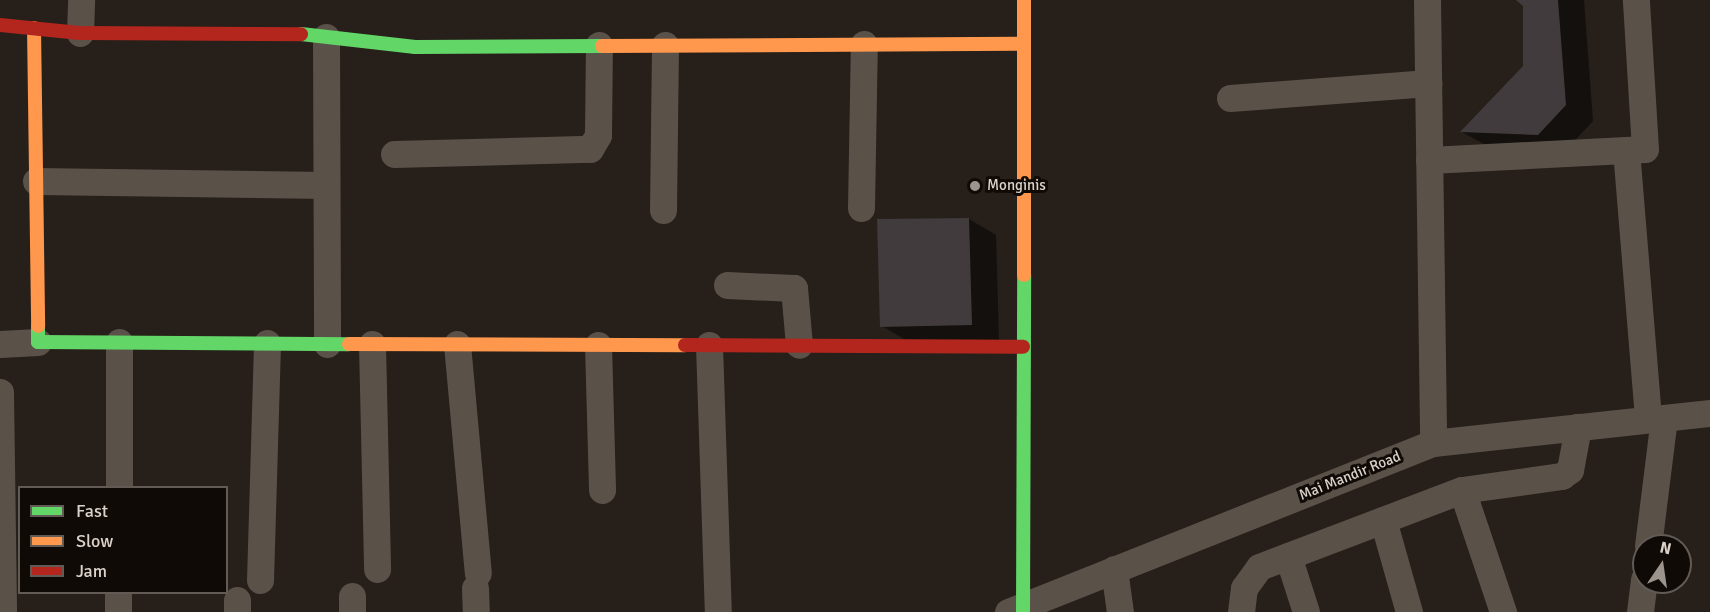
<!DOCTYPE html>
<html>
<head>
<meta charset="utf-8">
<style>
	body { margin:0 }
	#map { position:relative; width:1710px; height:612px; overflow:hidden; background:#261f1a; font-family:Signika,sans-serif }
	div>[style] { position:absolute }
	.shadow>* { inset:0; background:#0007 }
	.building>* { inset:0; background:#413b3d }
	.street>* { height:27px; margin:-13.5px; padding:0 13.5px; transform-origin:13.5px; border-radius:13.5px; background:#5a5249 }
	.fast>* { height:14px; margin:-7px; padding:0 7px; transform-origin:7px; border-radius:7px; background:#63d668 }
	.slow>* { height:14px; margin:-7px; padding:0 7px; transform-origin:7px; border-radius:7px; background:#ff974d }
	.jam>* { height:14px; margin:-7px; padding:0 7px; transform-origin:7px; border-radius:7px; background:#b3261e }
	.dots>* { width:16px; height:16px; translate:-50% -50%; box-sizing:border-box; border:3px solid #0f0a06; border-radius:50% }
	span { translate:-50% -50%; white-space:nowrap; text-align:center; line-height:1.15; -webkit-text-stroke:6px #0f0a06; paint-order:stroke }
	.poi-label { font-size:15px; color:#dbd2cb }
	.left { translate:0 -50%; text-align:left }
	.street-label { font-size:15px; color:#dbd2cb }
	.legend { position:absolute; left:18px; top:486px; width:210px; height:108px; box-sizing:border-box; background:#0f0a06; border:2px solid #615a55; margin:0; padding:8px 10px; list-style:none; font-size:18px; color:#dbd2cb }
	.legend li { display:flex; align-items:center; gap:12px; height:30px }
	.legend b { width:30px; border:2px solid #615a55 }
	.north { position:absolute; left:1632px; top:534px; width:60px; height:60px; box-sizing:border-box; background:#0f0a06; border:2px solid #615a55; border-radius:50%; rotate:13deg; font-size:16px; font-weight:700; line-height:24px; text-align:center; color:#dbd2cb }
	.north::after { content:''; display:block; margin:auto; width:21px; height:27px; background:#9c938d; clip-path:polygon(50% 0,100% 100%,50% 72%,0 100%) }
</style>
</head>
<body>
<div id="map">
	<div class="shadow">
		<i style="clip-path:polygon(1519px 0,1584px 0,1593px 121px,1566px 150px,1489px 147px,1462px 132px,1524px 66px,1525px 6px)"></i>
		<i style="clip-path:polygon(969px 219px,996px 235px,999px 340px,909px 342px,882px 326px)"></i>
	</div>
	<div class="building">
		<i style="clip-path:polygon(1516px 0,1558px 0,1566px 105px,1538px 135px,1460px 132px,1523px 66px,1523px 6px)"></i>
		<i style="clip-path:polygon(969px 218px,972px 325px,880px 327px,877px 219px)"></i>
	</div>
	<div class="street">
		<i style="left:1427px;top:0;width:443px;rotate:89.2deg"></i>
		<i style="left:80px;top:33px;width:33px;rotate:-88deg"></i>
		<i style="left:326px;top:37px;width:307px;rotate:89.8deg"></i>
		<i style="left:1230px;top:98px;width:199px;rotate:-4.3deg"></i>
		<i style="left:1626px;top:150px;width:270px;rotate:85.3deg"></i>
		<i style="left:394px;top:154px;width:196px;rotate:-1.5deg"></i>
		<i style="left:590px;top:149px;width:16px;rotate:-60deg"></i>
		<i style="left:598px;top:135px;width:90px;rotate:-89.4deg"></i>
		<i style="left:1429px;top:160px;width:216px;rotate:-2.9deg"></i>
		<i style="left:1645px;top:149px;width:149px;rotate:-93.5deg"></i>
		<i style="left:36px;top:181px;width:290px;rotate:0.8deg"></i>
		<i style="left:861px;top:208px;width:164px;rotate:-89deg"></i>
		<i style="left:663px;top:210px;width:165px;rotate:-89.3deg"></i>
		<i style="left:727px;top:285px;width:67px;rotate:2.6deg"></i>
		<i style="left:794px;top:288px;width:57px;rotate:85deg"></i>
		<i style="left:0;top:344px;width:38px;rotate:-3deg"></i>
		<i style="left:372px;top:344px;width:225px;rotate:88.7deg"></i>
		<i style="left:457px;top:344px;width:230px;rotate:84.8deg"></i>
		<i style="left:598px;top:345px;width:145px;rotate:88.4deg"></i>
		<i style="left:709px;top:345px;width:267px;rotate:88.1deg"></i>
		<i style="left:0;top:392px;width:220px;rotate:89.2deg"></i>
		<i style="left:119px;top:488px;width:146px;rotate:-90deg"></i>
		<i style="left:1462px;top:490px;width:129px;rotate:71.4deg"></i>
		<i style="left:1383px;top:520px;width:96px;rotate:74.2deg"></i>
		<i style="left:1648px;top:546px;width:129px;rotate:-82.9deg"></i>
		<i style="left:1288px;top:556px;width:59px;rotate:72.2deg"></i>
		<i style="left:1114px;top:569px;width:43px;rotate:82.1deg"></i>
		<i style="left:260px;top:580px;width:237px;rotate:-88.3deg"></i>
		<i style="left:475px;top:588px;width:24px;rotate:88deg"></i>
		<i style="left:352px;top:596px;width:16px;rotate:90deg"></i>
		<i style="left:118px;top:612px;width:20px;rotate:-90deg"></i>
		<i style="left:237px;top:612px;width:12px;rotate:-90deg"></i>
		<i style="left:1008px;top:612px;width:457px;rotate:-21.7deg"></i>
		<i style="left:1433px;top:443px;width:279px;rotate:-6.2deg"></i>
		<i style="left:1241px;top:612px;width:24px;rotate:-83deg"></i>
		<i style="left:1244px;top:588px;width:26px;rotate:-54deg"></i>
		<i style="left:1259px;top:567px;width:217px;rotate:-20.8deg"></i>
		<i style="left:1462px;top:490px;width:101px;rotate:-8deg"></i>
		<i style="left:1562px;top:476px;width:10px;rotate:-37deg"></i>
		<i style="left:1570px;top:470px;width:44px;rotate:-79.5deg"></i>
		<i style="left:1640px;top:612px;width:33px;rotate:-83deg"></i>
	</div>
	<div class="fast">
		<i style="left:301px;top:34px;width:115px;rotate:6.5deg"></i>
		<i style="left:415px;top:47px;width:187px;rotate:-0.3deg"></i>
		<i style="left:38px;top:326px;width:16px;rotate:90deg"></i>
		<i style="left:38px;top:342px;width:311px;rotate:0.4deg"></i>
		<i style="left:1023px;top:612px;width:337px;rotate:-89.8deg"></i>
	</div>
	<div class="slow">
		<i style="left:34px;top:28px;width:298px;rotate:89.2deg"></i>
		<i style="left:602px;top:46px;width:422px;rotate:-0.3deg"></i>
		<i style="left:1024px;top:275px;width:275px;rotate:-90deg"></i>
		<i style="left:349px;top:344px;width:336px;rotate:0.2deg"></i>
	</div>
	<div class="jam">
		<i style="left:0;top:25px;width:80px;rotate:5.7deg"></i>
		<i style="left:80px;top:33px;width:221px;rotate:0.3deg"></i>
		<i style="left:685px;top:345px;width:338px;rotate:0.3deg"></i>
	</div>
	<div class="dots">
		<i style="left:975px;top:186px;background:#9c938d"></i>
	</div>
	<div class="poi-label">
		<span class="left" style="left:987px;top:186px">Monginis</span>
	</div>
	<div class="street-label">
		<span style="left:1350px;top:476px;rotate:-22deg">Mai Mandir Road</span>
	</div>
	<ul class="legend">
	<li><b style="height:8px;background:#63d668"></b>Fast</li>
	<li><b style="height:8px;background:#ff974d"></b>Slow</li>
	<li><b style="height:8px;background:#b3261e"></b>Jam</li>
	</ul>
	<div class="north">N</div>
</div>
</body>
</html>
